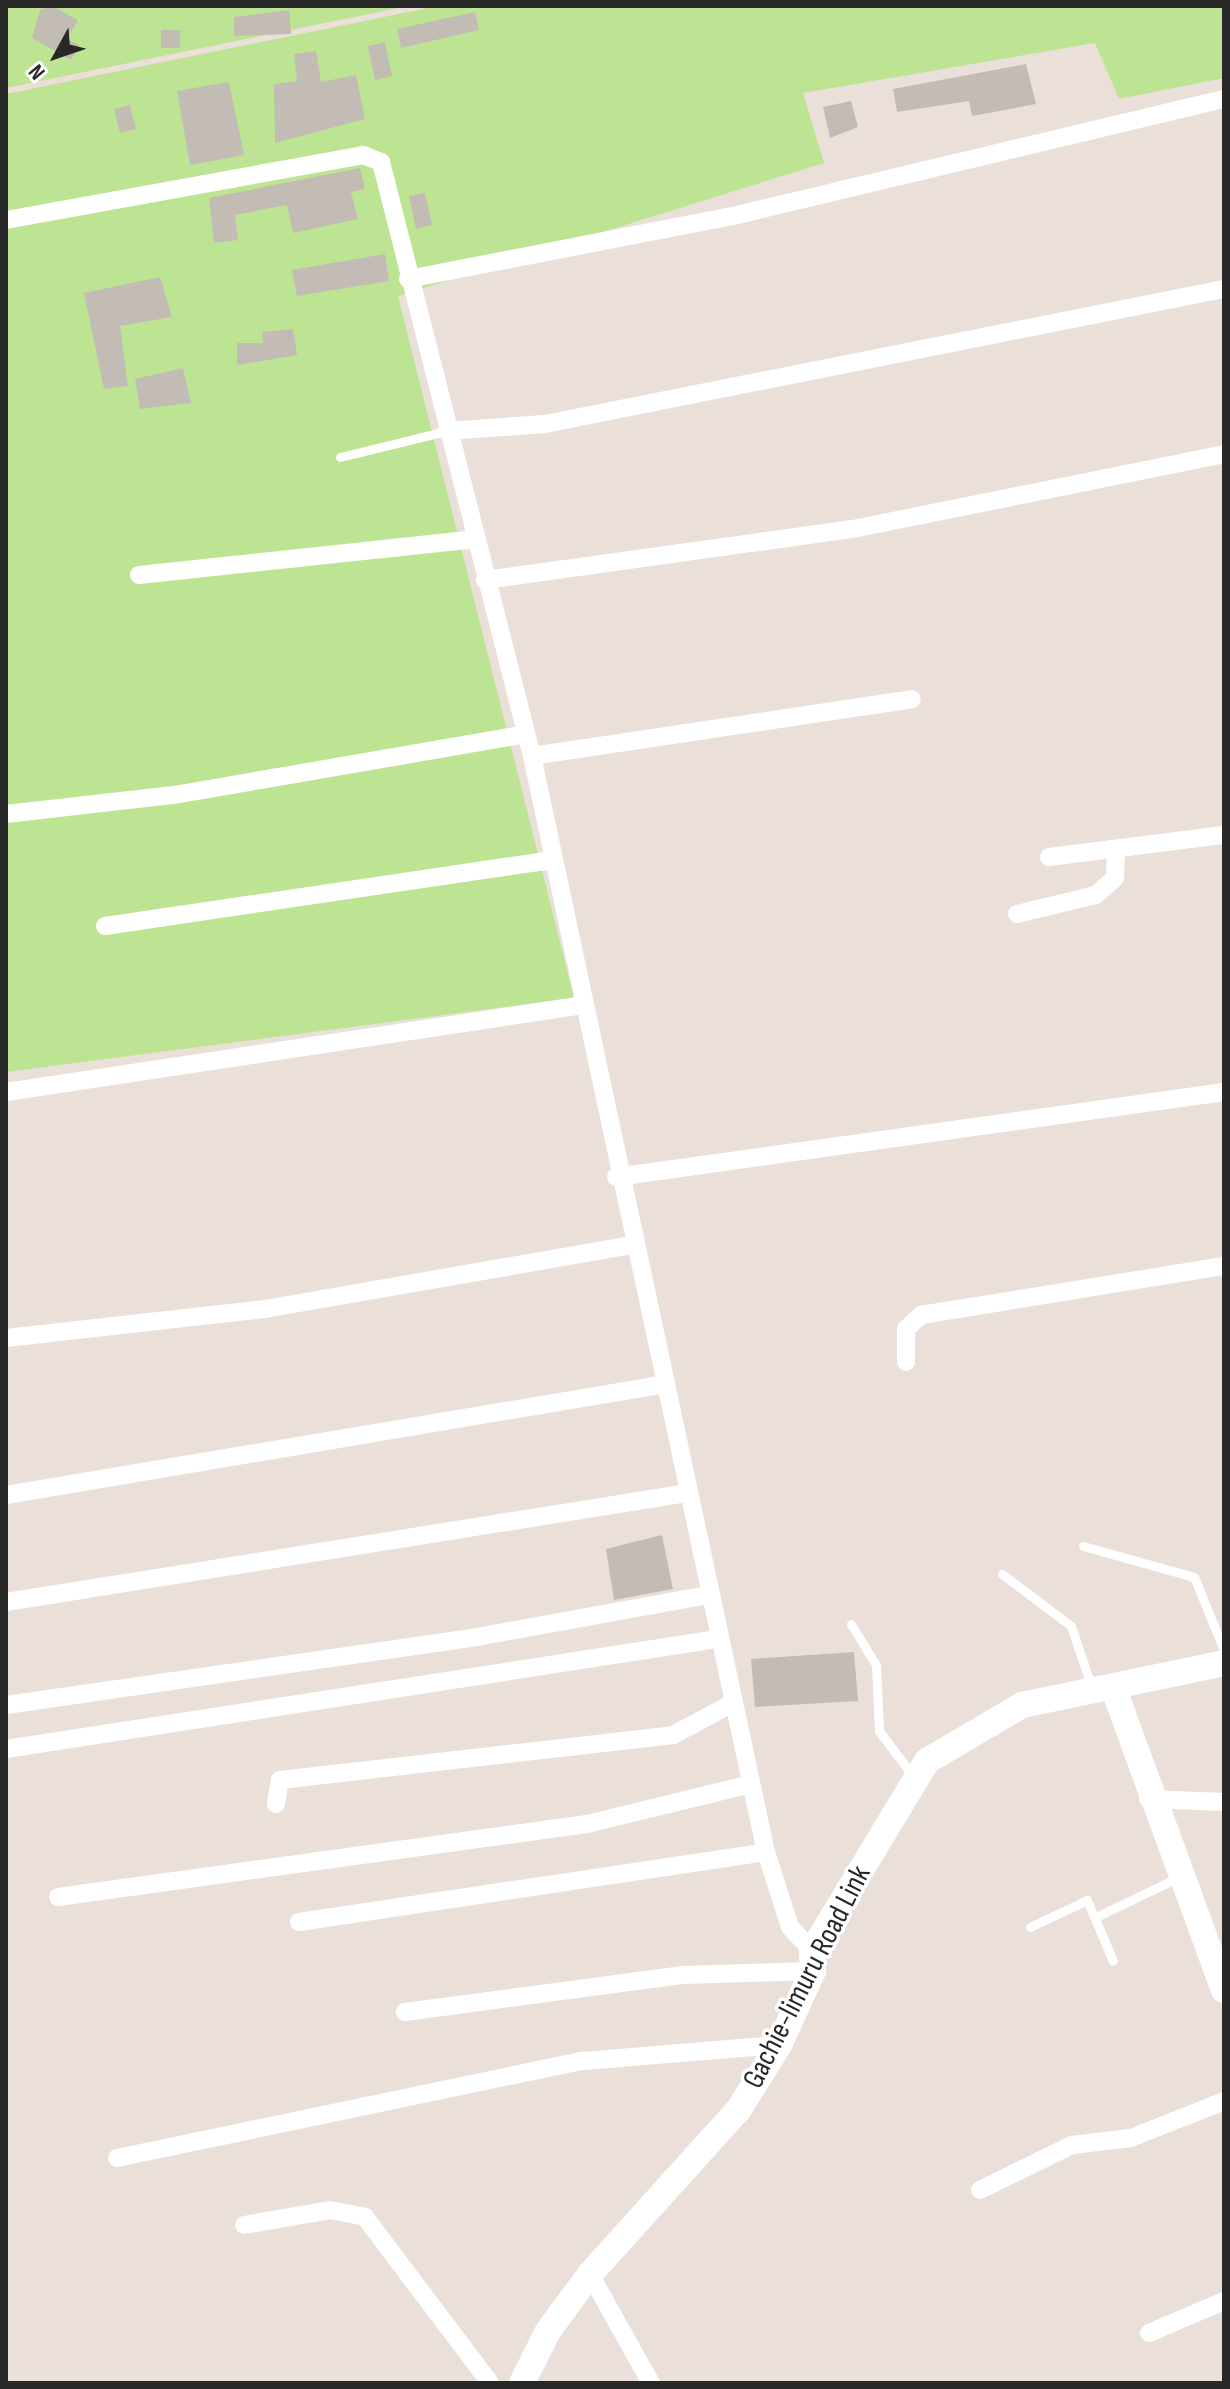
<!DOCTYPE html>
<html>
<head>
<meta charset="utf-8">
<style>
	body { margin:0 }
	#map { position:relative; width:1230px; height:2389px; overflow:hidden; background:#ebe0d9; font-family:"Sofia Sans Condensed",sans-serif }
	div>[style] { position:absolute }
	.green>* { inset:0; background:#bde493 }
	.building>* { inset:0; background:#c2bcb5 }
	.lane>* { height:9px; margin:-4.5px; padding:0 4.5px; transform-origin:4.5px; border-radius:4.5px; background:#fff }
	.street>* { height:18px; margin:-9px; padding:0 9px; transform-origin:9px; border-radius:9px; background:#fff }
	.secondary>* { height:26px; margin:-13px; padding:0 13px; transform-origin:13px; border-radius:13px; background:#fff }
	span { translate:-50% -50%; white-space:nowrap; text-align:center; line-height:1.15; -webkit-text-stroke:7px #fff; paint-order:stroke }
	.street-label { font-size:30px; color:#282828 }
	.frame { position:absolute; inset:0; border:8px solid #282828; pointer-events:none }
	.north { position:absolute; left:16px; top:16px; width:80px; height:80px; -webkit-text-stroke:6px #fff; paint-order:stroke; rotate:230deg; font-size:22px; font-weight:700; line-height:32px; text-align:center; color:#282828 }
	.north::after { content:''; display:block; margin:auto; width:28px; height:36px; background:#282828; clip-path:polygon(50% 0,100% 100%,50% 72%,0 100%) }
</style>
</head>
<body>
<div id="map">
	<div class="green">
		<i style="clip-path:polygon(6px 6px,408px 6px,6px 88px)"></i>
		<i style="clip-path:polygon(438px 6px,1224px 6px,1224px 78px,1119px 99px,1095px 43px,803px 93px,824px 163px,398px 296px,574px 998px,6px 1072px,6px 94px)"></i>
	</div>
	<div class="building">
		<i style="clip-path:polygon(52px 6px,78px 20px,67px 39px,79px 45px,71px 60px,32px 38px,40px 10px)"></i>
		<i style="clip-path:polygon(289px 10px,291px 34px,234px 36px,234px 17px)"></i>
		<i style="clip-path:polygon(475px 12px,479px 30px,401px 48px,397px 29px)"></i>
		<i style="clip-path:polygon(161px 30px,180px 30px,180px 48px,161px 48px)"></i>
		<i style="clip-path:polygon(385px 42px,392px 76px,375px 80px,368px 46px)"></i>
		<i style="clip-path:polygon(316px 51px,321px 82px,356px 75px,365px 119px,275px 143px,274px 84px,297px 81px,294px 54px)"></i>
		<i style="clip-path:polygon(1026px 64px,1036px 104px,972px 116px,969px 101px,897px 112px,893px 89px)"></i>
		<i style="clip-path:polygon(229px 82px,244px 155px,190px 165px,177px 91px)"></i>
		<i style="clip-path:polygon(851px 101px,858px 127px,830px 138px,823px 107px)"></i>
		<i style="clip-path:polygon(130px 105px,136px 129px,120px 133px,114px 109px)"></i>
		<i style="clip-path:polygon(360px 168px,365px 189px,351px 192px,358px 219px,293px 233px,287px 205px,235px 215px,238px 240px,214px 243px,209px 198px)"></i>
		<i style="clip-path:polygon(425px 193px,432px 225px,416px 229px,409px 196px)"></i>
		<i style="clip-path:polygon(385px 254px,389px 281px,297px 296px,292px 270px)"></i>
		<i style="clip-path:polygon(160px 277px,172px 317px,120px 326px,128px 386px,104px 389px,84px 293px)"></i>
		<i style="clip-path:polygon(293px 329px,297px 355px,237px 365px,237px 343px,263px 343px,262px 332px)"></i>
		<i style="clip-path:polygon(183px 368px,191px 403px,140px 409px,135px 379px)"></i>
		<i style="clip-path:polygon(662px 1535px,673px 1589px,614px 1600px,606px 1549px)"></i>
		<i style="clip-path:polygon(854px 1652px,858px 1701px,755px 1707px,751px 1659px)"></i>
	</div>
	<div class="lane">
		<i style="left:340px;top:457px;width:110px;rotate:-13.7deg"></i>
		<i style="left:1083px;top:1546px;width:115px;rotate:15.6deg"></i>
		<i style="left:1194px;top:1577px;width:79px;rotate:67.7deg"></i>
		<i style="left:1002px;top:1574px;width:86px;rotate:37deg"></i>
		<i style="left:1071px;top:1626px;width:65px;rotate:71.3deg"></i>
		<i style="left:851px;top:1624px;width:48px;rotate:58.6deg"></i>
		<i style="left:876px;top:1665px;width:66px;rotate:87.4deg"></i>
		<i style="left:879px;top:1731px;width:56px;rotate:52.9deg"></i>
		<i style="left:1098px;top:1916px;width:90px;rotate:-25.7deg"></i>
		<i style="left:1030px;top:1927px;width:63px;rotate:-25.3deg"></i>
		<i style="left:1087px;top:1900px;width:66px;rotate:66.9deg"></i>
	</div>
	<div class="street">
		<i style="left:6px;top:220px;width:363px;rotate:-10.3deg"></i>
		<i style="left:363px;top:155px;width:19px;rotate:21deg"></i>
		<i style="left:381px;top:162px;width:613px;rotate:75.74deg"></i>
		<i style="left:532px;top:756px;width:1121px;rotate:77.95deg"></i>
		<i style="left:766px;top:1852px;width:79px;rotate:72.3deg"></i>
		<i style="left:790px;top:1927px;width:33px;rotate:47deg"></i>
		<i style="left:408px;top:279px;width:339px;rotate:-11deg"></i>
		<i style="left:741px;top:214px;width:497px;rotate:-13.4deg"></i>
		<i style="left:447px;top:431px;width:98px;rotate:-4.1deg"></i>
		<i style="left:545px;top:424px;width:692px;rotate:-11.25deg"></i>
		<i style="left:139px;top:575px;width:337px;rotate:-6.1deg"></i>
		<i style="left:485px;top:580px;width:377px;rotate:-7.9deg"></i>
		<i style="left:858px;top:528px;width:373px;rotate:-11.4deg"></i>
		<i style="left:532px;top:756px;width:384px;rotate:-8.5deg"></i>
		<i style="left:6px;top:814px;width:169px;rotate:-6.5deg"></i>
		<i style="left:174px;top:795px;width:357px;rotate:-9.8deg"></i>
		<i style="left:1049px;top:857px;width:176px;rotate:-7.2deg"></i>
		<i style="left:1017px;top:914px;width:81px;rotate:-13.5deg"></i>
		<i style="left:1096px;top:895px;width:25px;rotate:-42deg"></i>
		<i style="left:1115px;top:878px;width:29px;rotate:-88deg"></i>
		<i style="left:105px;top:926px;width:450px;rotate:-8.4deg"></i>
		<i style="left:6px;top:1092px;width:585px;rotate:-8.56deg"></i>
		<i style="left:616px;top:1177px;width:614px;rotate:-7.96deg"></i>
		<i style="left:6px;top:1338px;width:261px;rotate:-6.4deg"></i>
		<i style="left:265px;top:1309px;width:372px;rotate:-9.9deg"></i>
		<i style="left:906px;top:1362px;width:33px;rotate:-90deg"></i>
		<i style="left:906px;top:1329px;width:21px;rotate:-43deg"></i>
		<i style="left:921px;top:1315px;width:307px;rotate:-9.2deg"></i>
		<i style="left:6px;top:1495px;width:669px;rotate:-9.55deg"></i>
		<i style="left:6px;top:1602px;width:691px;rotate:-9.08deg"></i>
		<i style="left:6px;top:1705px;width:481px;rotate:-8.2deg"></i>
		<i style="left:482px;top:1636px;width:229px;rotate:-10.3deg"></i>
		<i style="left:6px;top:1749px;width:719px;rotate:-8.79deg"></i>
		<i style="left:1148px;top:1799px;width:76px;rotate:2.3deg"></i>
		<i style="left:276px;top:1804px;width:24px;rotate:-81deg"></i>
		<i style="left:280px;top:1780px;width:396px;rotate:-6.5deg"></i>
		<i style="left:673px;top:1735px;width:68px;rotate:-28.1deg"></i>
		<i style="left:58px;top:1897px;width:534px;rotate:-7.86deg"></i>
		<i style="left:587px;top:1824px;width:169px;rotate:-13.7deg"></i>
		<i style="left:299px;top:1922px;width:472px;rotate:-8.5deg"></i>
		<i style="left:405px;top:2012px;width:279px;rotate:-7.6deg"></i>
		<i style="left:682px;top:1975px;width:131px;rotate:-1.7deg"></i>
		<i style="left:117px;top:2158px;width:476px;rotate:-11.8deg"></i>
		<i style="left:583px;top:2061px;width:197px;rotate:-4.7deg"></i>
		<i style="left:980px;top:2190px;width:102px;rotate:-26.1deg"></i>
		<i style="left:1072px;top:2145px;width:59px;rotate:-6.8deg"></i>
		<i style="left:1131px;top:2138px;width:100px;rotate:-21.7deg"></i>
		<i style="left:244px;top:2225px;width:87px;rotate:-9.9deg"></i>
		<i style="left:330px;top:2210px;width:36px;rotate:11deg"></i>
		<i style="left:365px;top:2217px;width:208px;rotate:53deg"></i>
		<i style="left:590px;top:2274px;width:125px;rotate:60.8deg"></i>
		<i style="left:1149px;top:2333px;width:82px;rotate:-23.1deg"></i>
	</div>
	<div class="secondary">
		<i style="left:1113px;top:1687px;width:323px;rotate:69.9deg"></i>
		<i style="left:522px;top:2383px;width:58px;rotate:-63.4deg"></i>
		<i style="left:548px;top:2331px;width:71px;rotate:-53.6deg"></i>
		<i style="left:590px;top:2274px;width:222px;rotate:-47.9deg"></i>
		<i style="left:739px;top:2109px;width:75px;rotate:-58deg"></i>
		<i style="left:779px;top:2045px;width:81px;rotate:-65.3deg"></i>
		<i style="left:813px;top:1971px;width:20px;rotate:-93deg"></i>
		<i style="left:812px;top:1951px;width:222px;rotate:-58.8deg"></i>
		<i style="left:927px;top:1761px;width:110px;rotate:-30.5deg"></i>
		<i style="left:1022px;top:1705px;width:206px;rotate:-11.7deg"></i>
	</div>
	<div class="street-label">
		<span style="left:807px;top:1977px;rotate:-63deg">Gachie-limuru Road Link</span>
	</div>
	<div class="frame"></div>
	<div class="north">N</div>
</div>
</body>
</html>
